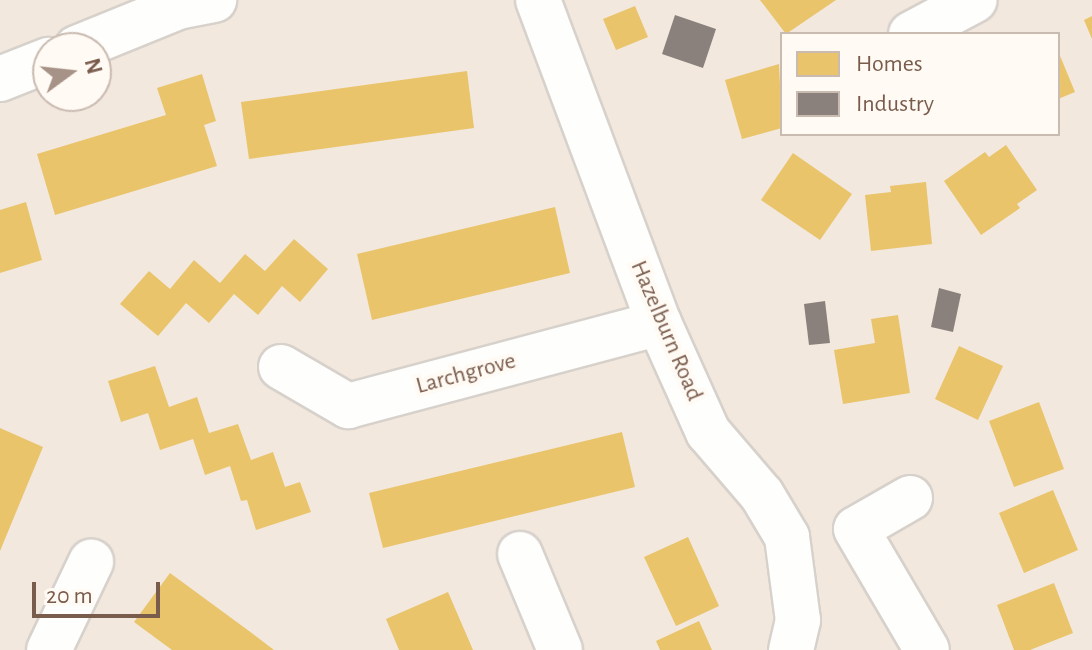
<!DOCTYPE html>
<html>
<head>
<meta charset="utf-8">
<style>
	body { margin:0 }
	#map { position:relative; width:1092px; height:650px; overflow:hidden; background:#f9f5f0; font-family:"Alegreya Sans",sans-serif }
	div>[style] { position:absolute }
	.residential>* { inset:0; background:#f2e8de }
	.homes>* { inset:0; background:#e9c46a }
	.industry>* { inset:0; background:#8a817c }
	.roads { filter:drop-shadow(2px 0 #d7d1cb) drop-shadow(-2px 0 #d7d1cb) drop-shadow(0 2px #d7d1cb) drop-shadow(0 -2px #d7d1cb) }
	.minor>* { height:44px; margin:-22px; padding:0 22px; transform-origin:22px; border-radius:22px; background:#fefefd }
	span { translate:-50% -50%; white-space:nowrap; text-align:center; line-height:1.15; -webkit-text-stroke:8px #fffaf3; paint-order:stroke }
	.street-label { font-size:24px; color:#7a5c4d }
	.legend { position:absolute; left:780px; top:32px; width:280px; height:104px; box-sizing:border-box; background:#fffaf3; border:2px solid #cabbb1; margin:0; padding:10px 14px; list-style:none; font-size:24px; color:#7a5c4d }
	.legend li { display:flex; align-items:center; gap:16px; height:40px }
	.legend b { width:40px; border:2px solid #cabbb1 }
	.north { position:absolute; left:32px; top:32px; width:80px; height:80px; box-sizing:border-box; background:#fffaf3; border:2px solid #cabbb1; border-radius:50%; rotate:75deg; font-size:22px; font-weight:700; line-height:32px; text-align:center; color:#7a5c4d }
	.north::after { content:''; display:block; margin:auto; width:28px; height:36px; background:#a69286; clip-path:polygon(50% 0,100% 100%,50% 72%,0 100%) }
	.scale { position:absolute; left:32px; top:582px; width:128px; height:36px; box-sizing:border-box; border:4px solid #7a5c4d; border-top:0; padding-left:10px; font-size:24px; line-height:28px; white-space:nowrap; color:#7a5c4d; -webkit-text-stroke:6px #fffaf3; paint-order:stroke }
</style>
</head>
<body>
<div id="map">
	<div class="residential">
		<i style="clip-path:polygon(evenodd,0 0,1092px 0,1092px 650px,0 650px,0 0,782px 34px,1058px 34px,1058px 134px,782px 134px,782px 34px,0 0,48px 48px,96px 48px,96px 96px,48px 96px,48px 48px)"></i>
	</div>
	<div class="homes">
		<i style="clip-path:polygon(760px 0,836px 0,786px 34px)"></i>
		<i style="clip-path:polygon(635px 6px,648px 37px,616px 50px,603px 19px)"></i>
		<i style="clip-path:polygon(1092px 16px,1092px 39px,1084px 20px)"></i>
		<i style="clip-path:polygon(1058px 51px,1075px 92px,1058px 99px)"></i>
		<i style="clip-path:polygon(779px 64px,782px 128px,742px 139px,725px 80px)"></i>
		<i style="clip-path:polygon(467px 71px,474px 128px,249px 159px,241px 102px)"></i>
		<i style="clip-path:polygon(202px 74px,216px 121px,204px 125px,217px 166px,55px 215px,37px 154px,166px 115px,157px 88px)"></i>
		<i style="clip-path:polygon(1006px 145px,1037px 190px,1017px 204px,1020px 208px,981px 235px,944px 181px,985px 152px,989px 157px)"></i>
		<i style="clip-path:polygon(793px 153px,852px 194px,820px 240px,761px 200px)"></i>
		<i style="clip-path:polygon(926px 182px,932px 244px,871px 251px,865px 195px,891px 192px,890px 186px)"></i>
		<i style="clip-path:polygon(26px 202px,42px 260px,0 273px,0 210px)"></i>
		<i style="clip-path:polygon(555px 207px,570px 273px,372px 320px,357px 254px)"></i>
		<i style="clip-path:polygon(294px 239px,328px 269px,300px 302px,282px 286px,258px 315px,234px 294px,209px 323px,186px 303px,158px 336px,120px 304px,149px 271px,170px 289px,194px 260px,220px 283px,245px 254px,265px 271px)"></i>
		<i style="clip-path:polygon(898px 315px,910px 393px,843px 404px,834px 350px,875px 343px,871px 319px)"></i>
		<i style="clip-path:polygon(959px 346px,1003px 366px,978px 420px,935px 399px)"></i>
		<i style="clip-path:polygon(155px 366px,169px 407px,197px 397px,209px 433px,238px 424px,251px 460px,273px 452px,285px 487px,300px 482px,311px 512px,256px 530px,247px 500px,241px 501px,230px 466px,205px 475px,193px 439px,160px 450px,148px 413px,121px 422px,108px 381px)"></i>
		<i style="clip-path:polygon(1039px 402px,1064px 469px,1014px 487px,989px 421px)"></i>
		<i style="clip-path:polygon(0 428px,43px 447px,0 551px)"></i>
		<i style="clip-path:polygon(622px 432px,635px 487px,383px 548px,369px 493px)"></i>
		<i style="clip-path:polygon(1053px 490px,1078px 550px,1024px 573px,999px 513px)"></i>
		<i style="clip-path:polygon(688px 537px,719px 606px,676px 626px,644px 557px)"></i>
		<i style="clip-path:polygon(170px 573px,249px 631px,274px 650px,172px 650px,134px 622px)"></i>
		<i style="clip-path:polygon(1054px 583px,1073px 633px,1030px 650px,1014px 650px,997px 605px)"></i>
		<i style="clip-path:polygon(448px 592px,473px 650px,399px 650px,386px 619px)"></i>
		<i style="clip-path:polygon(699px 621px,712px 650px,660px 650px,656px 641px)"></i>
	</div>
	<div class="industry">
		<i style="clip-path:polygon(675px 15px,716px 29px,703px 68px,662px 54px)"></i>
		<i style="clip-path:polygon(939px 288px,961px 294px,953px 332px,931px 327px)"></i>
		<i style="clip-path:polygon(825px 301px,830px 343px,809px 345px,804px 304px)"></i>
	</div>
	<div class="roads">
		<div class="minor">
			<i style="left:538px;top:0;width:345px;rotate:69.5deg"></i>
			<i style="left:659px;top:323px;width:120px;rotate:65.8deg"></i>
			<i style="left:708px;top:432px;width:83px;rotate:49.4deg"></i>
			<i style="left:762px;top:495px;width:49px;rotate:59.2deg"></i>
			<i style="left:787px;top:537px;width:84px;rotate:82.5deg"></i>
			<i style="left:798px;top:620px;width:31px;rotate:103deg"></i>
			<i style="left:911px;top:34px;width:72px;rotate:-28deg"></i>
			<i style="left:77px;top:48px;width:109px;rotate:-22.1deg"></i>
			<i style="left:178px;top:7px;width:37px;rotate:-11deg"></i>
			<i style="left:0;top:79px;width:52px;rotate:-21.6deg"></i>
			<i style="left:281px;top:367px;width:78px;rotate:30.2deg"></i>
			<i style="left:348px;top:406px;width:322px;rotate:-14.9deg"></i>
			<i style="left:910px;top:498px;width:62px;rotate:150.1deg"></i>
			<i style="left:856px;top:529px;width:140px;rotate:59.6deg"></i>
			<i style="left:520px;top:554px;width:104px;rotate:67.4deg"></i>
			<i style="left:49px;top:650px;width:98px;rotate:-64.5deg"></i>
		</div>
	</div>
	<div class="street-label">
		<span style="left:666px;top:331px;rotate:67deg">Hazelburn Road</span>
		<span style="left:466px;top:374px;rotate:-15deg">Larchgrove</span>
	</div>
	<ul class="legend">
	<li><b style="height:22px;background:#e9c46a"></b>Homes</li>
	<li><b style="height:22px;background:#8a817c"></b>Industry</li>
	</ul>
	<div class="north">N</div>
	<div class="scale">20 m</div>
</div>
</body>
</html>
